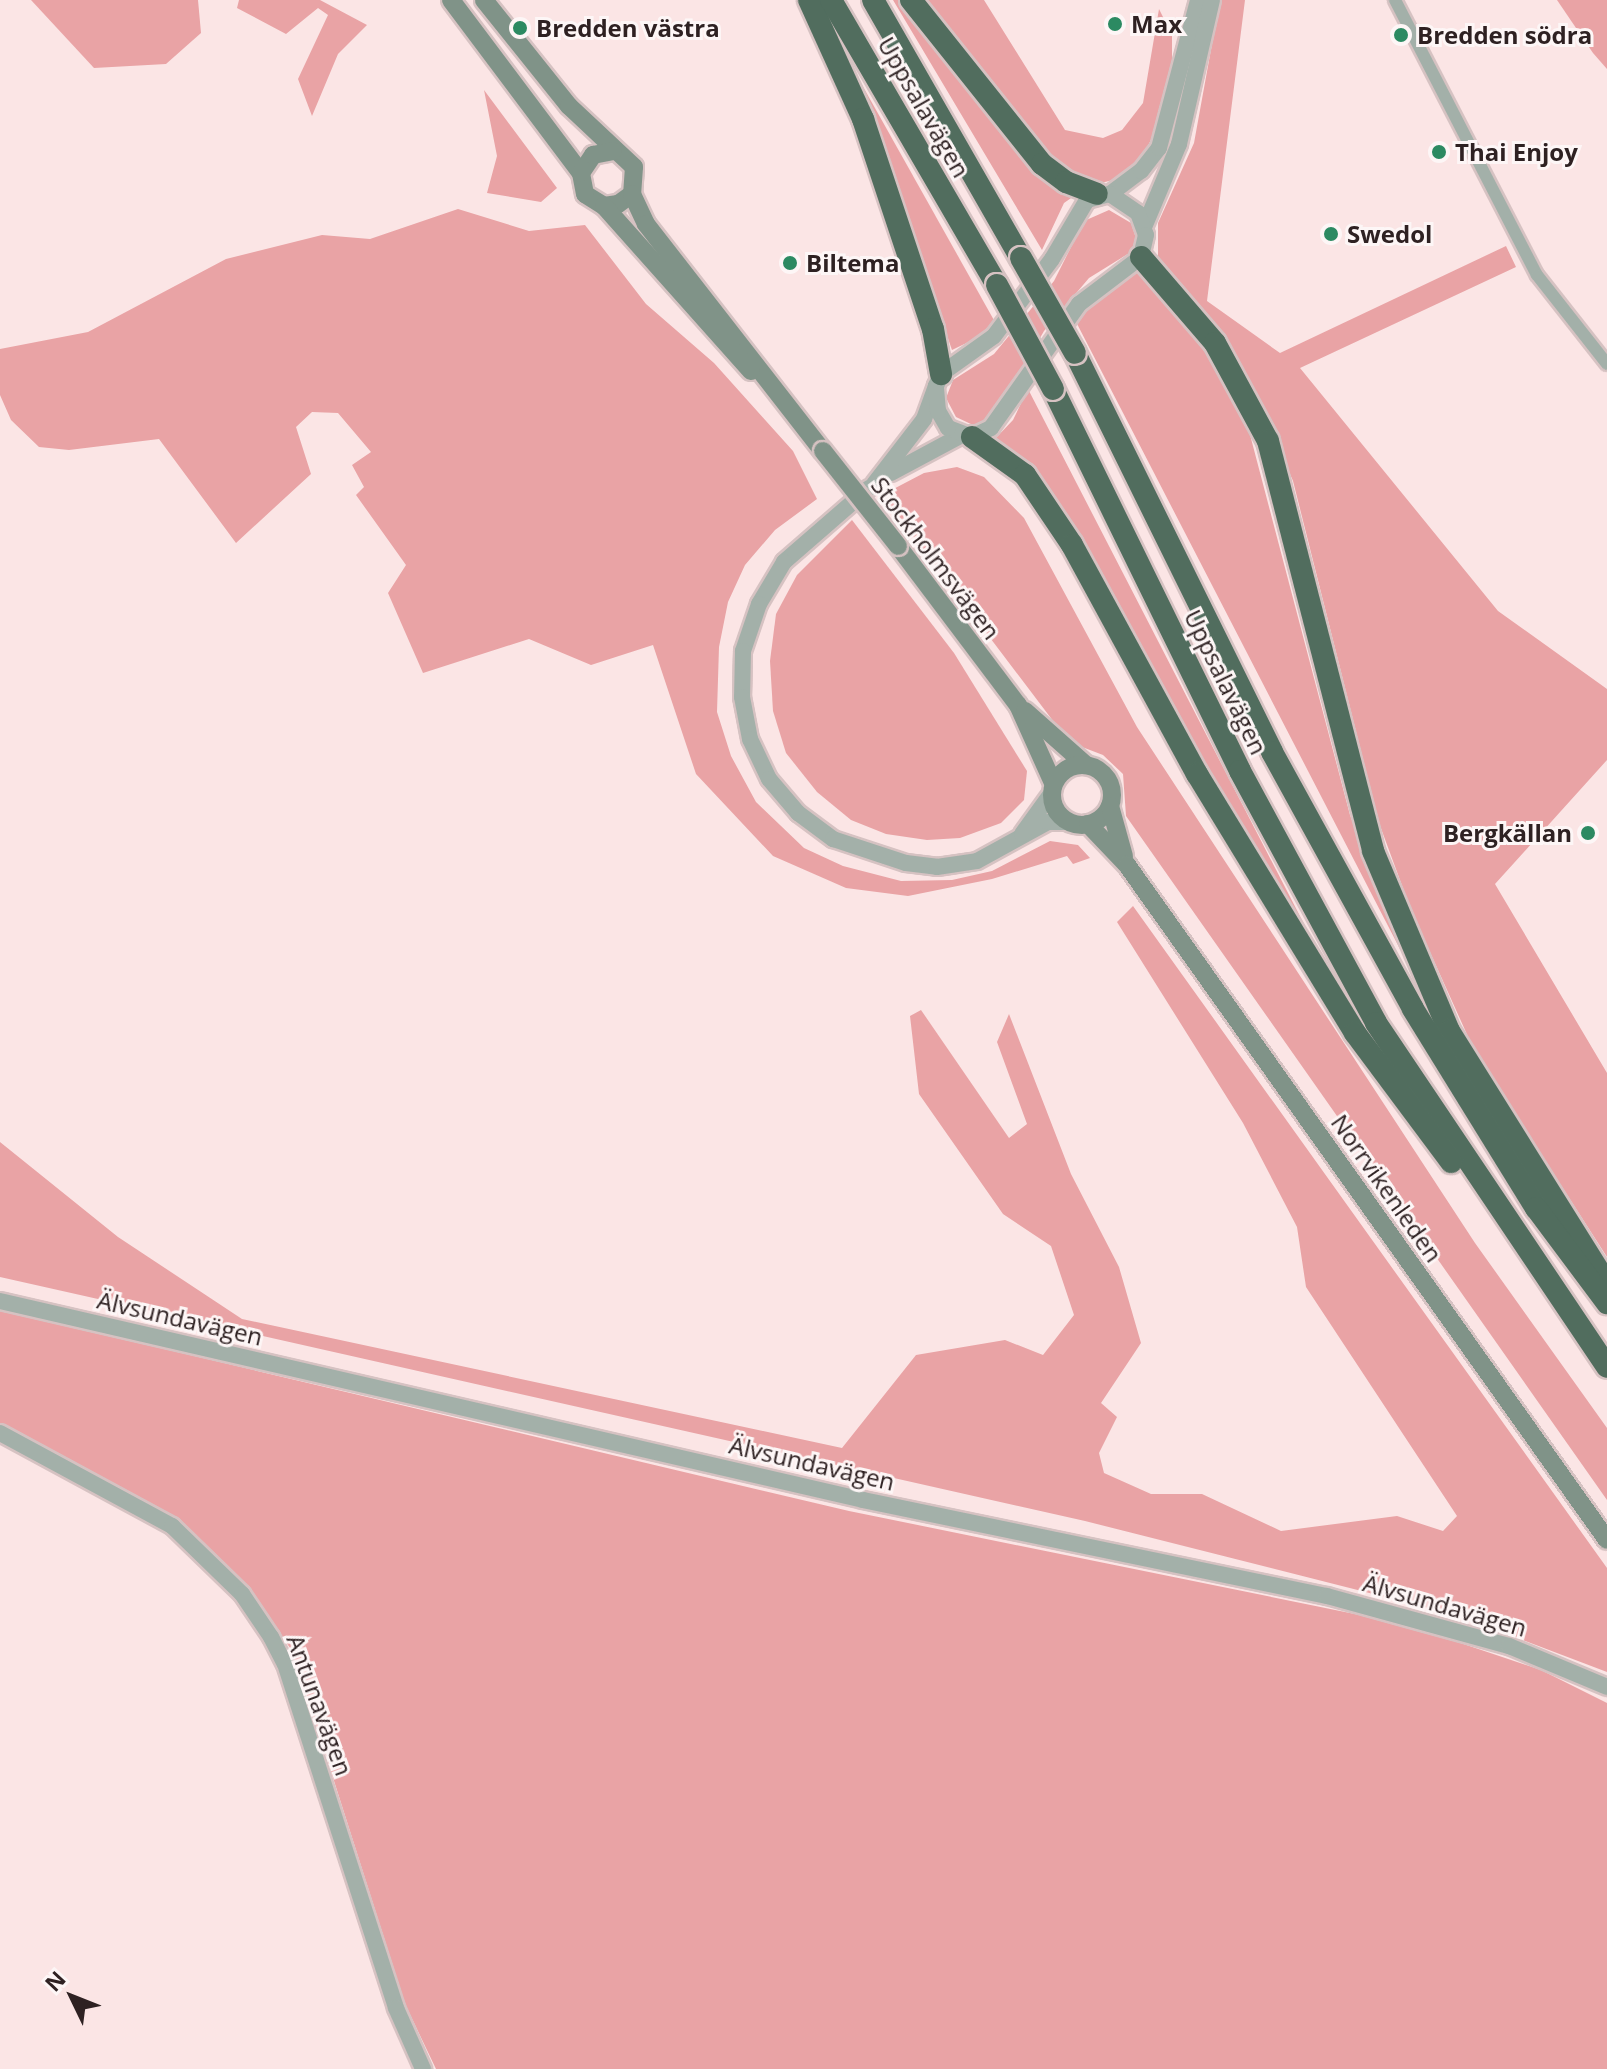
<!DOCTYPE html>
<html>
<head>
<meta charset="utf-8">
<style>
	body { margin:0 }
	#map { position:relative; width:1607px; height:2069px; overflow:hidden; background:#fbe5e5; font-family:"Open Sans",sans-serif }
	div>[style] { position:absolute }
	.green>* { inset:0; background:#e9a3a5 }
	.roads { filter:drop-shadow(2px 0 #d6c2c2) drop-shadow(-2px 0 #d6c2c2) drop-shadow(0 2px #d6c2c2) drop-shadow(0 -2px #d6c2c2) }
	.minor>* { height:12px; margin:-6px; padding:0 6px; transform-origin:6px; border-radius:6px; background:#a3b0a9 }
	.tertiary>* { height:16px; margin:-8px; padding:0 8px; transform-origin:8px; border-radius:8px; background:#a3b0a9 }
	.secondary>* { height:18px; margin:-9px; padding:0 9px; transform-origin:9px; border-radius:9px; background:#809388 }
	.secondary>.ring { margin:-9px; padding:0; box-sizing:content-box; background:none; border:18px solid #809388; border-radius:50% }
	.motorway>* { height:22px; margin:-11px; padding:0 11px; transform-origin:11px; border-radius:11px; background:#516d5e }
	.bridges { filter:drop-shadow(2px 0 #d6c2c2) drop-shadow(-2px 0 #d6c2c2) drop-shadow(0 2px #d6c2c2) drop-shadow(0 -2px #d6c2c2) }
	.secondary-bridge>* { height:18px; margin:-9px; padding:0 9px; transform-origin:9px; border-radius:9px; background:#809388 }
	.motorway-bridge>* { height:22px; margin:-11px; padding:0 11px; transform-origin:11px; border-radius:11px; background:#516d5e }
	.dots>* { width:22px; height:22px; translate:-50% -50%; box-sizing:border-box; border:4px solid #fdf6f6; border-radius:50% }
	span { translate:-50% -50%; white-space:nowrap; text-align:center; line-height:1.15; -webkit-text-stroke:6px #fdf6f6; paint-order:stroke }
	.poi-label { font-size:24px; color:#2e2122; font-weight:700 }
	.left { translate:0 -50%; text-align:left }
	.right { translate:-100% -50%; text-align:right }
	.street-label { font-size:24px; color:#2e2122 }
	.north { position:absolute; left:32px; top:1957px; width:80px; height:80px; -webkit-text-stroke:6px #fdf6f6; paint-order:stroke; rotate:313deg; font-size:22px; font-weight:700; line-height:32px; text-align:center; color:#2e2122 }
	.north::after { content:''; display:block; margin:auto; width:28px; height:36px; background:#2e2122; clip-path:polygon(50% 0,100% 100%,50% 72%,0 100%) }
</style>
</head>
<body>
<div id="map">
	<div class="green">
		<i style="clip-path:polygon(31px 0,198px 0,201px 33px,166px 64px,94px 68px)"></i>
		<i style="clip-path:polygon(239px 0,320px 0,367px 25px,338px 54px,312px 116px,298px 79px,328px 15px,318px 8px,286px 34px,237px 8px)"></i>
		<i style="clip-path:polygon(893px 0,901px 0,1034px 171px,1074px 196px,1064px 203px,1042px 250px)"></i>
		<i style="clip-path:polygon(924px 0,984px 0,1065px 130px,1103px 138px,1122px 130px,1143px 103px,1159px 9px,1172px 35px,1172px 69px,1154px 134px,1140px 161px,1117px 179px,1093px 185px,1066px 174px)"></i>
		<i style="clip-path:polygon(1220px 0,1245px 0,1207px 301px,1280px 353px,1506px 246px,1516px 267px,1300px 368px,1498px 611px,1607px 689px,1607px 760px,1495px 884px,1607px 1073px,1607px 1257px,1474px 1050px,1411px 910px,1379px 823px,1293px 481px,1252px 386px,1224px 339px,1158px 257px,1158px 223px,1194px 143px)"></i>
		<i style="clip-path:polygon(1557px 0,1607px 0,1607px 69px,1593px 53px)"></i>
		<i style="clip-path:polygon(857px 76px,995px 322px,981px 336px,952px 350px)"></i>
		<i style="clip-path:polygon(484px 90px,557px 188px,541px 202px,487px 193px,497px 156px)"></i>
		<i style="clip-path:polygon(458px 209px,529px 231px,585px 225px,646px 304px,714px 363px,793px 451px,817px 499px,775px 530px,745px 565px,728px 602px,719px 647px,717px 712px,731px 756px,756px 802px,804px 848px,843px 866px,901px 881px,952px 880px,992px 871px,1050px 841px,1078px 845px,1090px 858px,1073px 864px,1067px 856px,992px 879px,908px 896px,846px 888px,773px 856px,696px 774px,653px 645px,591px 665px,529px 639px,423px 673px,388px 593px,406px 565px,356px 495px,364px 487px,352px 465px,371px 452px,338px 413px,312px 412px,296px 427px,311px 474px,236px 543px,159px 439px,69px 450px,39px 447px,11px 420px,0 395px,0 349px,88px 332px,226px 259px,322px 235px,370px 239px)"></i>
		<i style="clip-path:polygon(1109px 210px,1131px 223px,1136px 238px,1131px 252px,1089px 278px,1044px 331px,994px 418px,973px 425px,956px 417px,946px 398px,953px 380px,994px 354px,1054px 281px,1084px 221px)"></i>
		<i style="clip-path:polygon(1138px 272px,1204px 348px,1248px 427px,1350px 815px,1401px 951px,1074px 318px,1098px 292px)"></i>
		<i style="clip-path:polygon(1028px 389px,1336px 986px,1208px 776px,1079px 538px,992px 442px,1013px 420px)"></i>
		<i style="clip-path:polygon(957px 467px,984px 477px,1024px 518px,1137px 727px,1475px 1243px,1607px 1428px,1607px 1500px,1126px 816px,1123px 774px,1103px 755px,1069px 742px,882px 495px,924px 473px)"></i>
		<i style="clip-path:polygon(852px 520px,954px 653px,1027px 771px,1024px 800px,1001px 823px,960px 838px,927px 840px,886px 834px,851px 820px,817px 792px,786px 753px,773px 711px,770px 661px,776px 614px,797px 575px)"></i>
		<i style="clip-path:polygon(1133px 906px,1607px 1568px,1607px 1672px,1460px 1616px,1085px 1521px,0 1277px,0 1142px,118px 1237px,242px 1319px,842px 1448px,916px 1355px,1005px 1340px,1043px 1355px,1074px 1315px,1051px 1246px,1003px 1214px,919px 1094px,910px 1016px,921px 1010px,1009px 1138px,1027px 1124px,997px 1042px,1009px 1014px,1071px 1174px,1119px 1267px,1141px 1343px,1101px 1403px,1117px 1417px,1099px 1453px,1104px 1473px,1151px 1494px,1202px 1494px,1281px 1531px,1397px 1516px,1443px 1531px,1457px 1516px,1306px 1287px,1297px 1227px,1243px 1123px,1117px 922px)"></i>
		<i style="clip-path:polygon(0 1310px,849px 1511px,1404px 1624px,1541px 1670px,1607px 1703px,1607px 2069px,436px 2069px,405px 2004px,293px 1652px,250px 1592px,198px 1537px,0 1424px)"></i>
	</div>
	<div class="roads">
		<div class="minor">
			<i style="left:1395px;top:0;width:309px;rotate:62.7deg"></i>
			<i style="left:1537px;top:275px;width:113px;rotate:51.8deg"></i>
		</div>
		<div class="tertiary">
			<i style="left:1110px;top:194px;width:39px;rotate:-37deg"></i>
			<i style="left:1141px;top:171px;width:29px;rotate:-52deg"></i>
			<i style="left:1159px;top:148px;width:153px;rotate:-75.2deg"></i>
			<i style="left:1145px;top:225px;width:88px;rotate:-67.2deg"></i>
			<i style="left:1179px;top:144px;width:148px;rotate:-77.1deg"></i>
			<i style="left:891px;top:473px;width:78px;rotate:-28.2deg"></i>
			<i style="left:874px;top:484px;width:82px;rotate:-52.4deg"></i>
			<i style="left:924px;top:419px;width:35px;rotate:-70deg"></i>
			<i style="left:936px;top:386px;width:13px;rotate:-67deg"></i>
			<i style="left:941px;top:374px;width:65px;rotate:-35.6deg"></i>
			<i style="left:994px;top:336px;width:96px;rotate:-53deg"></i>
			<i style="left:1052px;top:259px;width:69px;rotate:-59.3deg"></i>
			<i style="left:1087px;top:200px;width:24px;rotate:-15deg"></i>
			<i style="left:1110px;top:194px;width:34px;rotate:34deg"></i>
			<i style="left:1138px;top:213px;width:23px;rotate:70deg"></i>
			<i style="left:1146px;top:235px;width:23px;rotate:103deg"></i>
			<i style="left:1141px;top:257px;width:78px;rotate:142.8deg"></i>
			<i style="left:1079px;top:304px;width:152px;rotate:125.4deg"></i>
			<i style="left:991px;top:428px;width:21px;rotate:155deg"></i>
			<i style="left:972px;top:437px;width:26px;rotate:-159deg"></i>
			<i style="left:948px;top:428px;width:20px;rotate:-120deg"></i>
			<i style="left:938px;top:411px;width:25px;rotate:-95deg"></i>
			<i style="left:869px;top:488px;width:113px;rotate:139deg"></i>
			<i style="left:784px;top:562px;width:49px;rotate:120.8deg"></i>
			<i style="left:759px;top:604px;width:50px;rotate:108.8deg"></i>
			<i style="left:743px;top:651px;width:46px;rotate:91.2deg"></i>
			<i style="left:742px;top:697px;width:43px;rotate:79.2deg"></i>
			<i style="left:750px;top:739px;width:44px;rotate:64.6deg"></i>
			<i style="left:769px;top:779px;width:45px;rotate:49.5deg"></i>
			<i style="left:798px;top:813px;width:44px;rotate:36.6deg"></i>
			<i style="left:833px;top:839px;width:77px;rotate:18.2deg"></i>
			<i style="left:906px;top:863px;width:31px;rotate:7deg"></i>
			<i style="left:937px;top:867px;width:40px;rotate:-8.5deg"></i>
			<i style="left:977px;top:861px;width:81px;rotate:-28.8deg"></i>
			<i style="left:1048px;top:822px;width:20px"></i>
			<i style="left:1022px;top:834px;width:49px;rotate:-54.1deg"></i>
			<i style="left:0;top:1301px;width:886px;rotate:12.98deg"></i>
			<i style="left:863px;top:1500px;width:474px;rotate:11.7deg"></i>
			<i style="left:1327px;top:1596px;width:189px;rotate:15.4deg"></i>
			<i style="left:1509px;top:1646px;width:106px;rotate:22.7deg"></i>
			<i style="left:0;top:1433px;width:196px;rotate:28.4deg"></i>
			<i style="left:172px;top:1526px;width:98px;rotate:44.2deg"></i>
			<i style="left:242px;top:1594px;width:52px;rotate:56deg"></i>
			<i style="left:271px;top:1637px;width:30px;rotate:63deg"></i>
			<i style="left:285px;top:1664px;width:361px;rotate:72.1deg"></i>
			<i style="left:396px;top:2008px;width:67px;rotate:66.1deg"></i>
		</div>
		<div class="secondary">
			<i style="left:451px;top:0;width:216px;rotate:53.1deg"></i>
			<i style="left:484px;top:0;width:136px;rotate:51.3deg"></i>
			<i style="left:569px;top:106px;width:89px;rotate:43.2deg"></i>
			<i style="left:634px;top:167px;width:27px;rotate:94deg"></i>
			<i style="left:632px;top:194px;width:17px;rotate:144deg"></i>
			<i style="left:618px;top:204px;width:14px;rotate:172deg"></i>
			<i style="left:604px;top:206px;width:22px;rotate:-148deg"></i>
			<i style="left:585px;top:194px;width:21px;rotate:-101deg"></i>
			<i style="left:581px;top:173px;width:22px;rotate:-56deg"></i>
			<i style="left:593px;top:155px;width:20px;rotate:-11deg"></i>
			<i style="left:632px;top:194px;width:33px;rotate:65deg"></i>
			<i style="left:646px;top:224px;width:288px;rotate:52.1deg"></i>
			<i style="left:604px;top:206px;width:221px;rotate:48.3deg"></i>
			<i style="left:898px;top:546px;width:199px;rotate:53deg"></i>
			<i style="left:1018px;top:705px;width:85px;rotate:65.8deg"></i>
			<i style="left:1025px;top:711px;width:81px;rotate:41.5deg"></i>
			<i class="ring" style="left:1052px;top:765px;width:42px;height:42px"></i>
			<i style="left:1110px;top:806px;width:52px;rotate:74.4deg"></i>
			<i style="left:1088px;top:824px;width:57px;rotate:46.4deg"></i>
			<i style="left:1127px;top:865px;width:828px;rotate:54.58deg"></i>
		</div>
		<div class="motorway">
			<i style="left:809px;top:0;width:131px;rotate:65.6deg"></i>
			<i style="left:863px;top:119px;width:221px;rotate:71.6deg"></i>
			<i style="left:933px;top:329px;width:46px;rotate:79.9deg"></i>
			<i style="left:831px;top:0;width:330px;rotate:59.8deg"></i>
			<i style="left:873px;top:0;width:297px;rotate:60.2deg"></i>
			<i style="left:911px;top:0;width:210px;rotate:51.4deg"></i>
			<i style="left:1042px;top:164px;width:30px;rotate:37deg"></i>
			<i style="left:1066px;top:182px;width:33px;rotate:21deg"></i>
			<i style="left:1141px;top:257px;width:113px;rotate:49.3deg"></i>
			<i style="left:1215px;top:343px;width:111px;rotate:61.6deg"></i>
			<i style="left:1268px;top:441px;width:423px;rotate:75.6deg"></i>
			<i style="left:1373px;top:851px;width:195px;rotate:67.1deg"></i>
			<i style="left:1449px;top:1031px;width:298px;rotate:58deg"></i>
			<i style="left:1075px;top:353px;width:445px;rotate:63.7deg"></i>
			<i style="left:1272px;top:752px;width:293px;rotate:61.2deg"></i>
			<i style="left:1413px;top:1009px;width:234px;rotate:58.3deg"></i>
			<i style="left:1536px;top:1208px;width:119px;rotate:53.2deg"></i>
			<i style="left:1053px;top:389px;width:425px;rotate:63.9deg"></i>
			<i style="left:1240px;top:771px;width:286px;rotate:61.6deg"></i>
			<i style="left:1376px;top:1023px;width:414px;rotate:56.1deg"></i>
			<i style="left:972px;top:437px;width:65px;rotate:35.6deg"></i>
			<i style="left:1025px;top:475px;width:84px;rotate:56.1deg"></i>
			<i style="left:1072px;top:545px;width:261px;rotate:61.4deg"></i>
			<i style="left:1197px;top:774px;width:303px;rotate:58.6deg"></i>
			<i style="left:1355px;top:1033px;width:161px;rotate:53.3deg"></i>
		</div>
	</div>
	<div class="bridges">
		<div class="secondary-bridge">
			<i style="left:823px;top:451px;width:121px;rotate:51.7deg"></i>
		</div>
		<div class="motorway-bridge">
			<i style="left:1021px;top:258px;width:109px;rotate:60.4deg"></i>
			<i style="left:997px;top:285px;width:118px;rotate:61.7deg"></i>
		</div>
	</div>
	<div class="dots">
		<i style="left:1115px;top:24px;background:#2c8a62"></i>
		<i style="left:520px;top:28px;background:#2c8a62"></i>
		<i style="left:1401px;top:35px;background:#2c8a62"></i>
		<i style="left:1439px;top:152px;background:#2c8a62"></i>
		<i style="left:1331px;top:234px;background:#2c8a62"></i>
		<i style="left:790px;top:263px;background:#2c8a62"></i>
		<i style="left:1588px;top:833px;background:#2c8a62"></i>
	</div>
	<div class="poi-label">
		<span class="left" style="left:1131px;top:24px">Max</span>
		<span class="left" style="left:536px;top:28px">Bredden västra</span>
		<span class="left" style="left:1417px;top:35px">Bredden södra</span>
		<span class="left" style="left:1455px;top:152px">Thai Enjoy</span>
		<span class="left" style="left:1347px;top:234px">Swedol</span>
		<span class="left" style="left:806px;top:263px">Biltema</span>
		<span class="right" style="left:1572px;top:833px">Bergkällan</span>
	</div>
	<div class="street-label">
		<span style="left:924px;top:107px;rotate:60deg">Uppsalavägen</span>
		<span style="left:936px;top:558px;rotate:53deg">Stockholmsvägen</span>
		<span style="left:1226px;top:682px;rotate:64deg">Uppsalavägen</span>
		<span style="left:1387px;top:1188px;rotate:55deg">Norrvikenleden</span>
		<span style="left:180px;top:1318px;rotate:13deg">Älvsundavägen</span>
		<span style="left:812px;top:1463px;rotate:13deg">Älvsundavägen</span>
		<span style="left:1445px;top:1605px;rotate:16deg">Älvsundavägen</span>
		<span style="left:320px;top:1705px;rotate:70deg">Antunavägen</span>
	</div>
	<div class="north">N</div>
</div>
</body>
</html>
